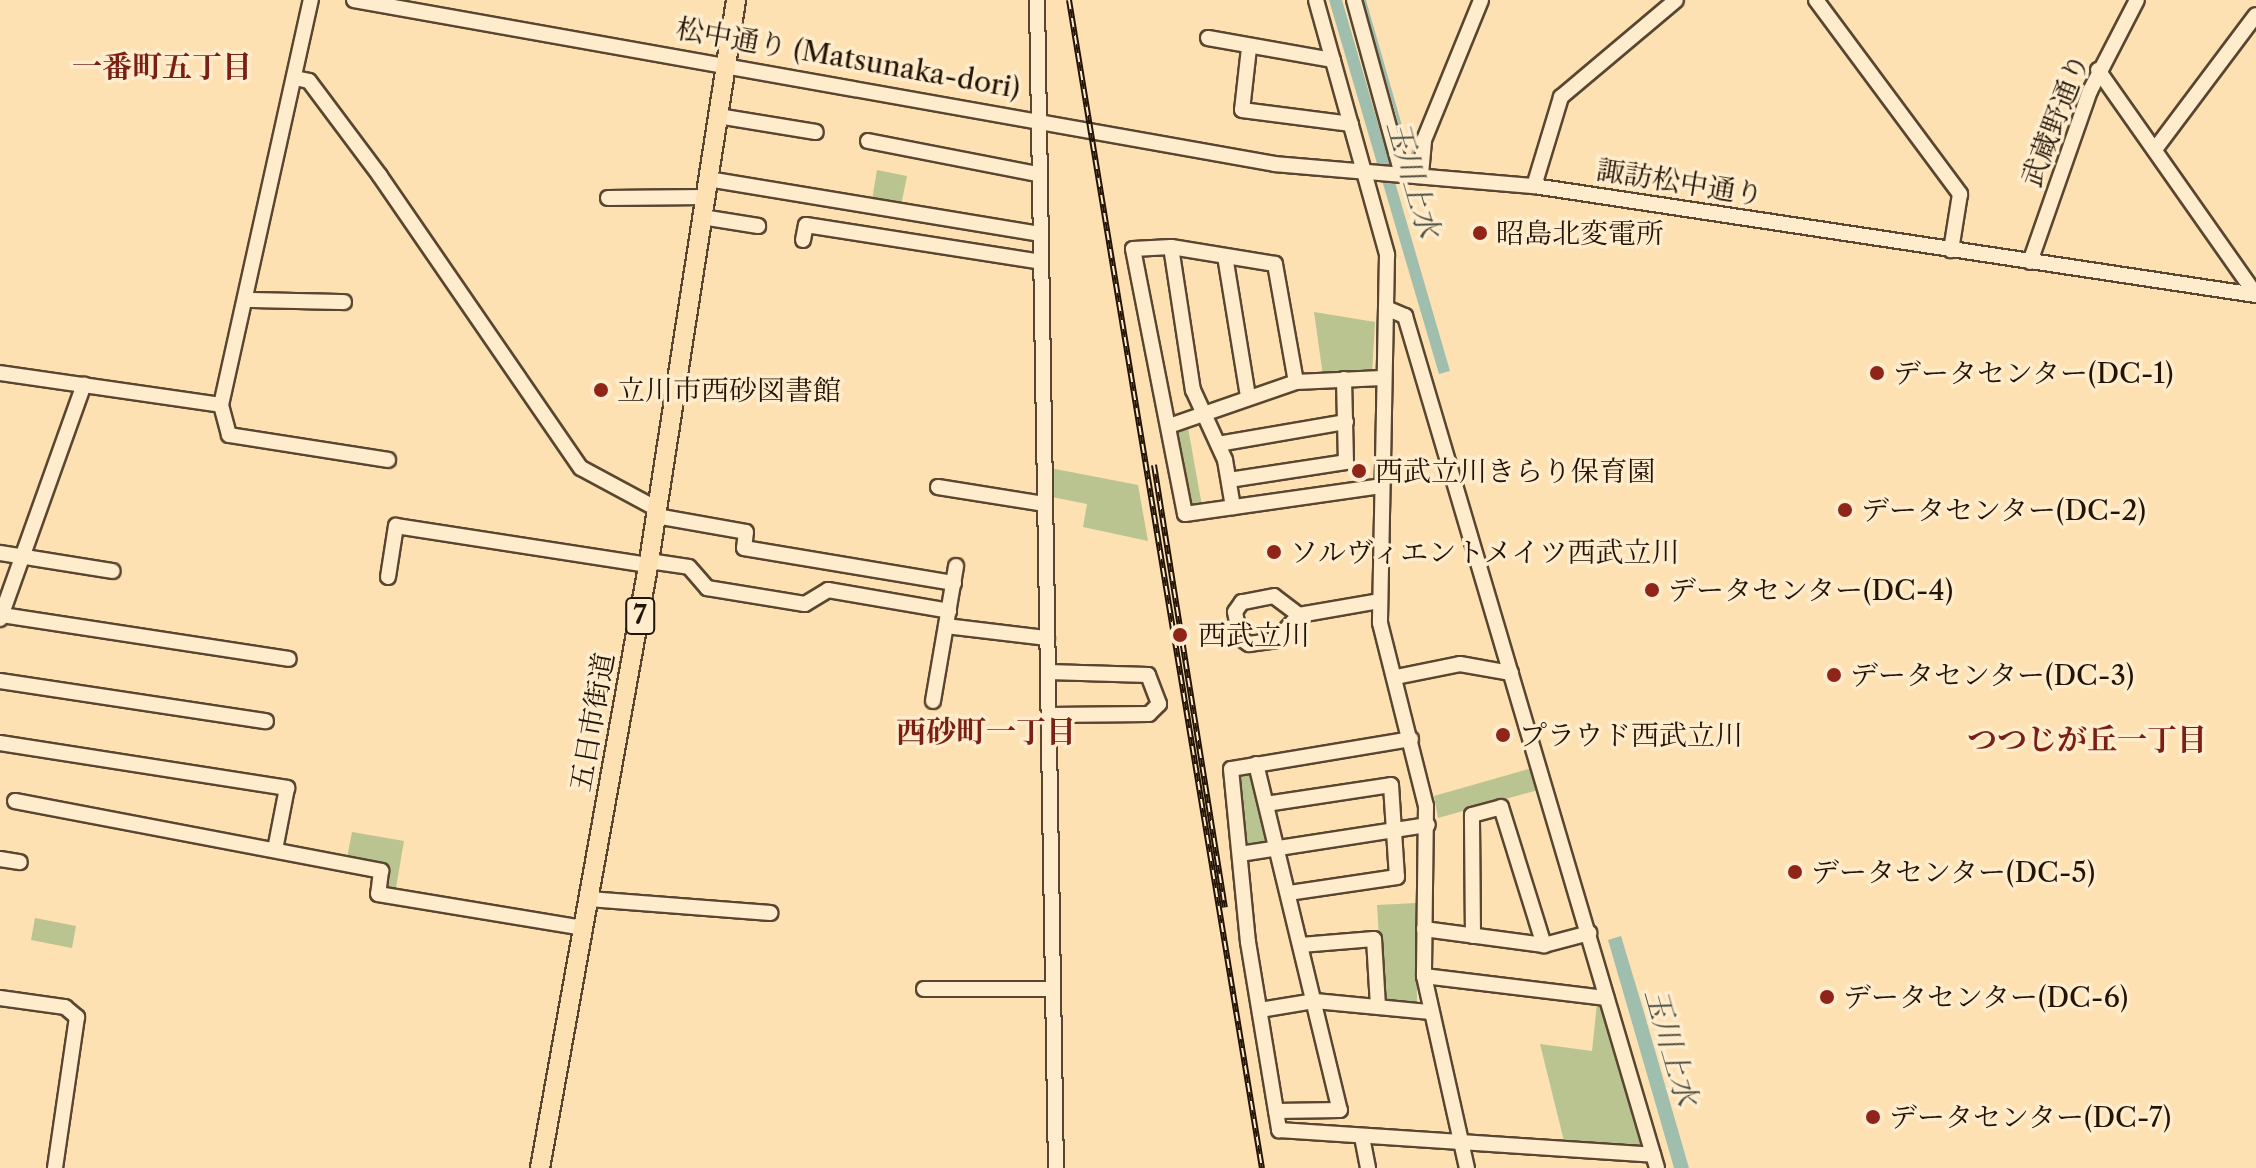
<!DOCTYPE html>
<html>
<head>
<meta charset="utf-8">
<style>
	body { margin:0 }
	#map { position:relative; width:2256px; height:1168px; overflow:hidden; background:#fde1b2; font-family:"Libre Caslon Text","Noto Serif JP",serif }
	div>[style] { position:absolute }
	.green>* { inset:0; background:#b9c491 }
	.water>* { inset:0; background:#9fbead }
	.stream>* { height:3px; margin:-1.5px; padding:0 1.5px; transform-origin:1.5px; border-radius:1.5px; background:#9fbead }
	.roads { filter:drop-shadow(2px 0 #5a4630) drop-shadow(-2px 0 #5a4630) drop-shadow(0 2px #5a4630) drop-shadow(0 -2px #5a4630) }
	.minor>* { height:14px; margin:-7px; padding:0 7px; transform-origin:7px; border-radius:7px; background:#feeccd }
	.major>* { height:18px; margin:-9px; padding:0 9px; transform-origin:9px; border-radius:9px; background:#fde1b2 }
	.rail>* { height:6px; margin-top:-3px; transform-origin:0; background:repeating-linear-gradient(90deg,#feeccd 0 9px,#231305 0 18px); box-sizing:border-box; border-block:2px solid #231305 }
	.dots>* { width:22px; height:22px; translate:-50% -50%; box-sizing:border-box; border:4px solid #feeccd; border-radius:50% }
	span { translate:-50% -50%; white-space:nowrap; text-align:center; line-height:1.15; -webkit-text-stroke:7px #feeccd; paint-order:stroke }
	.shield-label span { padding:2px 6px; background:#feeccd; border:2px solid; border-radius:6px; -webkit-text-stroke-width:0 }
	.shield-label { font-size:26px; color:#231305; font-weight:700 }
	.street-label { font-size:28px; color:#231305 }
	.poi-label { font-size:28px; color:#231305 }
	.left { translate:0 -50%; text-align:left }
	.neighbourhood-label { font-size:30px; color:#7a1f14; font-weight:700 }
	.water-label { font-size:30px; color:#4e4f40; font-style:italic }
</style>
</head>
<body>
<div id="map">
	<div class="green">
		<i style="clip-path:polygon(877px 170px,907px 176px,901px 205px,872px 200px)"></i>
		<i style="clip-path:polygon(1314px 312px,1375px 322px,1372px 374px,1323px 376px)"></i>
		<i style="clip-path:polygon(1188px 428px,1202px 506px,1191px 508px,1175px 434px)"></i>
		<i style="clip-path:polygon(1050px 468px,1138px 485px,1148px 541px,1083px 527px,1087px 504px,1052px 497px)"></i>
		<i style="clip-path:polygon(1532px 768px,1538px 790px,1438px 818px,1434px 796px)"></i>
		<i style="clip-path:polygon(1251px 773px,1269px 841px,1244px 844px,1236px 775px)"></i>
		<i style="clip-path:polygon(352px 832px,404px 841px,396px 888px,384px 886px,387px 865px,347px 858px)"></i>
		<i style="clip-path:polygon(1416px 903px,1417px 1004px,1383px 1001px,1377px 905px)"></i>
		<i style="clip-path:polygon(35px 918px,76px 926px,72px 948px,31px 940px)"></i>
		<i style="clip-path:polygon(1597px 1003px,1603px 1004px,1642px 1149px,1565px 1145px,1540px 1044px,1592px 1051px)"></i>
	</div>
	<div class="water">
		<i style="clip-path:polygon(1329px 0,1342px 0,1450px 371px,1439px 374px)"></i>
		<i style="clip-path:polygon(1621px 936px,1643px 1009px,1689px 1168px,1674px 1168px,1653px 1095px,1608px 940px)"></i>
	</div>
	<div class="stream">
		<i style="left:1364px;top:0;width:141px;rotate:74deg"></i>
		<i style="left:1412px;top:153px;width:12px;rotate:-66deg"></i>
	</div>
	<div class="roads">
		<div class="minor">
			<i style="left:354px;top:0;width:935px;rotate:10.1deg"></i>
			<i style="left:1275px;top:164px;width:260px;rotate:4.9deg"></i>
			<i style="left:1534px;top:186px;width:730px;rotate:8.59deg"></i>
			<i style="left:1037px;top:0;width:1168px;rotate:89.07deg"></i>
			<i style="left:1316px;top:0;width:265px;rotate:74.4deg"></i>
			<i style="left:1387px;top:255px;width:368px;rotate:91.1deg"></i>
			<i style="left:1380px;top:623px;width:189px;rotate:75.9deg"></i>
			<i style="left:1426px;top:806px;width:170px;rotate:90.7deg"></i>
			<i style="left:1424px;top:976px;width:197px;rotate:77.4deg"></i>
			<i style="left:1354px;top:0;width:180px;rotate:74.6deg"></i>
			<i style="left:1816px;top:0;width:242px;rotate:53.4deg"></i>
			<i style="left:1960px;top:194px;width:57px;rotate:99.1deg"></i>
			<i style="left:1208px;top:38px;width:127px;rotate:10deg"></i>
			<i style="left:1249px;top:48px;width:62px;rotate:96.4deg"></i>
			<i style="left:1242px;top:110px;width:110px;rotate:7.3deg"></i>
			<i style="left:2098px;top:70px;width:275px;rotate:54.9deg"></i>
			<i style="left:295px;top:78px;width:14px;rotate:12deg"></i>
			<i style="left:309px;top:81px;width:119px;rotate:53.2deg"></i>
			<i style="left:380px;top:176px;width:354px;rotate:55.5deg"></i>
			<i style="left:581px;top:468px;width:86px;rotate:28.3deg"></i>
			<i style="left:718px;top:116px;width:99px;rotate:9.3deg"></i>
			<i style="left:868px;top:141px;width:173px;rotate:11deg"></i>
			<i style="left:2156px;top:148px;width:166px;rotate:-53.1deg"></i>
			<i style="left:1421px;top:175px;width:35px;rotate:-85deg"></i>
			<i style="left:1424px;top:140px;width:151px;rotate:-67.8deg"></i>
			<i style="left:708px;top:179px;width:336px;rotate:9.4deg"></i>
			<i style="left:1534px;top:186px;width:93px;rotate:-73.1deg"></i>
			<i style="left:1561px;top:97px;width:150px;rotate:-40.1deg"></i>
			<i style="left:608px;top:198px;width:97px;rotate:-0.6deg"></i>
			<i style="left:702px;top:217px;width:57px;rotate:9.1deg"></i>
			<i style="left:803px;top:240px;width:15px;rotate:-79deg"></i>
			<i style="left:806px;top:225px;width:238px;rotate:8.9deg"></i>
			<i style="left:1171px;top:247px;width:145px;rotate:81.3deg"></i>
			<i style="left:1193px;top:390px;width:77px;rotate:65.4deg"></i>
			<i style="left:1225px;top:460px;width:48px;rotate:80.3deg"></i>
			<i style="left:1225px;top:256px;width:143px;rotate:80.7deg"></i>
			<i style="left:2030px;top:262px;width:181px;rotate:-70.7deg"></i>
			<i style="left:2090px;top:91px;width:102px;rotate:-62.7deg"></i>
			<i style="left:248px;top:300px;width:96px;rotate:1.2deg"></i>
			<i style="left:1386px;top:308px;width:21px;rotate:23deg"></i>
			<i style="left:1405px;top:316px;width:888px;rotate:73.52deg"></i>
			<i style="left:0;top:373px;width:223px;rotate:8.2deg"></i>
			<i style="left:221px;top:405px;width:415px;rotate:-77.5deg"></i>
			<i style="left:1296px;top:382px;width:120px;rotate:-100.1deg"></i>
			<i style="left:1275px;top:264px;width:105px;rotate:-170.7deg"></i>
			<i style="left:1171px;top:247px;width:38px;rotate:177deg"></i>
			<i style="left:1133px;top:249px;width:270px;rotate:78.9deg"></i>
			<i style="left:1185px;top:514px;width:198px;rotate:-8.1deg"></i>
			<i style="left:221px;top:405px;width:31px;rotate:75deg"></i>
			<i style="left:229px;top:435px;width:161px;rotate:8.9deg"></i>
			<i style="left:1169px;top:426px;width:134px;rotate:-19.1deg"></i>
			<i style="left:1296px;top:382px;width:86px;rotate:-2.7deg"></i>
			<i style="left:1218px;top:444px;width:130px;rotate:-9.8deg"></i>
			<i style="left:1229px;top:480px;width:118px;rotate:-8.7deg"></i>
			<i style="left:1346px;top:462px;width:83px;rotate:-91.4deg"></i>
			<i style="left:938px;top:487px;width:107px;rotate:9.1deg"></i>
			<i style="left:656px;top:516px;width:91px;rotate:10.1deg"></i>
			<i style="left:746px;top:532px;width:16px;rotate:97deg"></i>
			<i style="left:744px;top:548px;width:213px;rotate:9.5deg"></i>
			<i style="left:0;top:553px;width:114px;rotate:9.1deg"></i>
			<i style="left:649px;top:561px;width:40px;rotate:8.5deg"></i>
			<i style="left:689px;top:567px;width:28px;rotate:49deg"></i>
			<i style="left:707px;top:588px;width:99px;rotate:9.3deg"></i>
			<i style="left:805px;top:604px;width:27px;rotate:-31deg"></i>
			<i style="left:828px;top:590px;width:123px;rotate:9.8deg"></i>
			<i style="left:388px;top:577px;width:52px;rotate:-81.1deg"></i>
			<i style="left:396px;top:526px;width:255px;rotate:8.8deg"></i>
			<i style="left:2px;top:615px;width:290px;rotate:8.7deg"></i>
			<i style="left:1299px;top:615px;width:31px;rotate:-143deg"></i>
			<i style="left:1274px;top:596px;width:33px;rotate:169deg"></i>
			<i style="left:1242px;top:602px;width:12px;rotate:125deg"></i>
			<i style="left:1235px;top:612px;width:26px;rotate:79deg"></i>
			<i style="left:1240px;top:638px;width:11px;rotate:34deg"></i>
			<i style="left:1249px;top:644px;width:27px;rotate:-8deg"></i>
			<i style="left:1276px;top:640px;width:34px;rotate:-47deg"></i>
			<i style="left:1299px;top:615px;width:81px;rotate:-9.9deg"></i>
			<i style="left:0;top:619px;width:249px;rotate:-70.3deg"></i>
			<i style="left:946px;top:626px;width:102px;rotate:6.8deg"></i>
			<i style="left:1048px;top:672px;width:100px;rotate:1.7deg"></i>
			<i style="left:1148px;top:675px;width:31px;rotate:69deg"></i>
			<i style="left:1159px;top:704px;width:14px;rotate:135deg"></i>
			<i style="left:1149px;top:714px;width:100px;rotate:179.4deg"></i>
			<i style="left:1396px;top:677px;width:65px;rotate:-11.5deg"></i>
			<i style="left:1460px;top:664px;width:52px;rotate:10deg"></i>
			<i style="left:0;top:681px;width:269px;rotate:8.6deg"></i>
			<i style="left:933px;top:701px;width:137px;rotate:-80.3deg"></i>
			<i style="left:1411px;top:739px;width:182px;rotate:170.5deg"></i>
			<i style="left:1231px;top:769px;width:174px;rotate:84.4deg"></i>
			<i style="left:1248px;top:942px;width:191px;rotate:80.6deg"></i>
			<i style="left:1279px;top:1130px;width:375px;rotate:3.8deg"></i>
			<i style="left:0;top:743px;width:291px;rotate:8.9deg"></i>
			<i style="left:287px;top:788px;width:63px;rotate:101deg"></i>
			<i style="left:1256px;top:764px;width:356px;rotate:76.4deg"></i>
			<i style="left:1340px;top:1110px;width:64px;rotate:179.1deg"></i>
			<i style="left:15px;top:801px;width:373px;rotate:10.8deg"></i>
			<i style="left:381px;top:871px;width:23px;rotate:97deg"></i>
			<i style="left:378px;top:894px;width:209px;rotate:9.4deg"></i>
			<i style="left:1266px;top:804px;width:126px;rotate:-8.6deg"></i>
			<i style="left:1391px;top:785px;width:92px;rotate:86.3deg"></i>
			<i style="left:1397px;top:877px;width:110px;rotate:171.6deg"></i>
			<i style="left:1240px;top:854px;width:190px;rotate:-8.8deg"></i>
			<i style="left:0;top:859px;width:20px;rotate:9deg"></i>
			<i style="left:589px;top:899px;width:182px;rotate:4.4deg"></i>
			<i style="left:1424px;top:929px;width:121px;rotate:7.6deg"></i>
			<i style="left:1544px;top:945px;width:47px;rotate:-14.9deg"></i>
			<i style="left:1473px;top:936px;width:121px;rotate:-90.5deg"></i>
			<i style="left:1472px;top:815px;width:30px;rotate:-15deg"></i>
			<i style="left:1501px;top:807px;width:145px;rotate:72.7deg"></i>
			<i style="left:1301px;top:945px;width:73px;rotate:-4.7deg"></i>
			<i style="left:1374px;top:939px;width:68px;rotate:86.6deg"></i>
			<i style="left:1424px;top:976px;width:184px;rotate:6.9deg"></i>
			<i style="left:924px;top:989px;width:129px"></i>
			<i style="left:0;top:998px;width:66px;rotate:7.9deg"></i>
			<i style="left:65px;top:1007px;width:16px;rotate:40deg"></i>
			<i style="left:77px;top:1017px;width:153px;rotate:98.3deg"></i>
			<i style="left:1260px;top:1010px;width:56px;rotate:-9.3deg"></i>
			<i style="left:1315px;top:1001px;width:116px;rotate:5.5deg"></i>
			<i style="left:1362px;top:1137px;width:32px;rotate:79deg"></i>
		</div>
		<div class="major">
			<i style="left:540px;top:1168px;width:617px;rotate:-79.82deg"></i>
			<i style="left:649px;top:561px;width:568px;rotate:-81.18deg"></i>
		</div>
	</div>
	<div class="rail">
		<i style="left:1069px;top:0;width:1184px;rotate:80.62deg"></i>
		<i style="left:1154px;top:465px;width:448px;rotate:80.9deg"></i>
	</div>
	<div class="dots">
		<i style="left:1480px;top:233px;background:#8f2418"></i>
		<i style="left:1877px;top:373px;background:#8f2418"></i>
		<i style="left:601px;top:390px;background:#8f2418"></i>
		<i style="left:1359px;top:471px;background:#8f2418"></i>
		<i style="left:1845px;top:510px;background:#8f2418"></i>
		<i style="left:1274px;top:552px;background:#8f2418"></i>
		<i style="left:1652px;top:590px;background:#8f2418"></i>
		<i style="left:1180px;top:635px;background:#8f2418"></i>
		<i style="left:1834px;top:675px;background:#8f2418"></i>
		<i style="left:1503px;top:735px;background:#8f2418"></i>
		<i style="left:1795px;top:872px;background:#8f2418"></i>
		<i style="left:1827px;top:997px;background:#8f2418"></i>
		<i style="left:1873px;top:1117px;background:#8f2418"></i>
	</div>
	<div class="shield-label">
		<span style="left:640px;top:616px">7</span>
	</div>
	<div class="street-label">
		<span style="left:848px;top:58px;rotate:10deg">松中通り (Matsunaka-dori)</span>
		<span style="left:2055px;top:120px;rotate:-69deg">武蔵野通り</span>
		<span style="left:1680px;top:182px;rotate:9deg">諏訪松中通り</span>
		<span style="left:592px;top:722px;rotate:-80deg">五日市街道</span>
	</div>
	<div class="poi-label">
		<span class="left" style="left:1496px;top:233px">昭島北変電所</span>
		<span class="left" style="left:1893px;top:373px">データセンター(DC-1)</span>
		<span class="left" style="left:617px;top:390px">立川市西砂図書館</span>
		<span class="left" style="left:1375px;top:471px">西武立川きらり保育園</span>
		<span class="left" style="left:1861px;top:510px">データセンター(DC-2)</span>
		<span class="left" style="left:1290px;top:552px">ソルヴィエントメイツ西武立川</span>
		<span class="left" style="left:1668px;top:590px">データセンター(DC-4)</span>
		<span class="left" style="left:1198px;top:635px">西武立川</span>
		<span class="left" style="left:1850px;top:675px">データセンター(DC-3)</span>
		<span class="left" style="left:1519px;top:735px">プラウド西武立川</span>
		<span class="left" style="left:1811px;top:872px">データセンター(DC-5)</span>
		<span class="left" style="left:1843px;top:997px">データセンター(DC-6)</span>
		<span class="left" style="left:1889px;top:1117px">データセンター(DC-7)</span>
	</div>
	<div class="neighbourhood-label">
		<span style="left:162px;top:67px">一番町五丁目</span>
		<span style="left:986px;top:732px">西砂町一丁目</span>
		<span style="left:2087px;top:740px">つつじが丘一丁目</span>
	</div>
	<div class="water-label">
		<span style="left:1413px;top:179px;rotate:74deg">玉川上水</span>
		<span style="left:1671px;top:1047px;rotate:74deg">玉川上水</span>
	</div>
</div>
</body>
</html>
